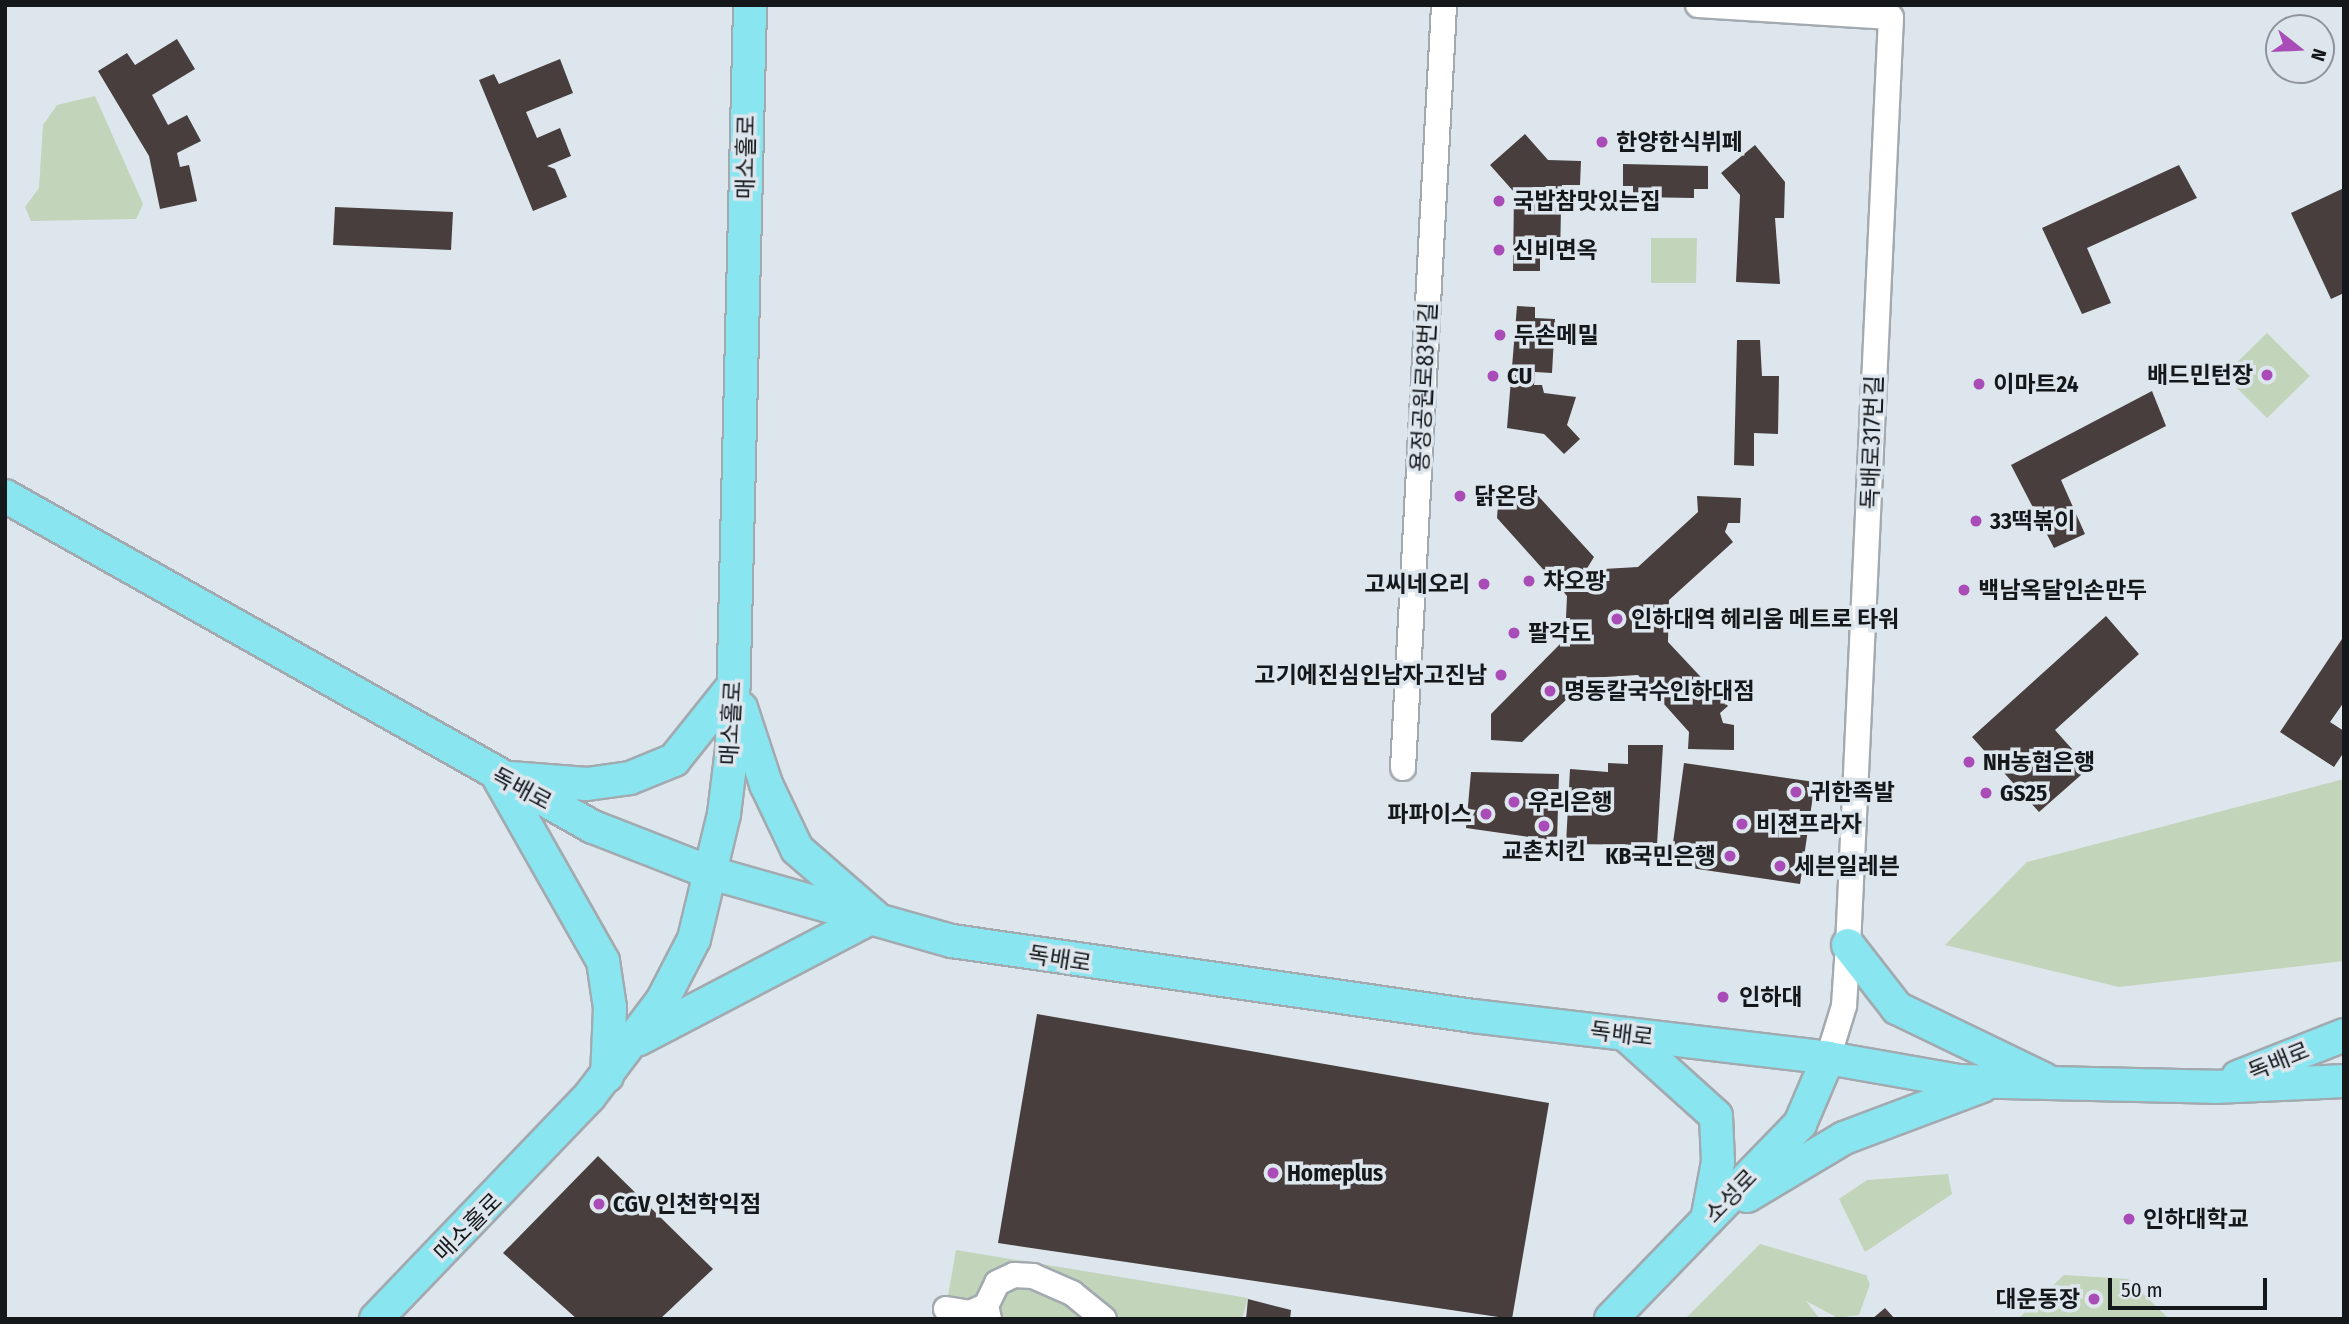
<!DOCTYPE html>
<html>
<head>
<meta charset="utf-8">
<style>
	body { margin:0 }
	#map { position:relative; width:2349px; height:1324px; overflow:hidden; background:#dee6ed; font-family:"Fira Sans Condensed","Noto Sans KR",sans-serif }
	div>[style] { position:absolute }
	.green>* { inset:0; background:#c2d4ba }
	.building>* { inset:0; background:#473e3d }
	.roads { filter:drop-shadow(2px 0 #a2aab0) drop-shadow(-2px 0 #a2aab0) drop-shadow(0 2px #a2aab0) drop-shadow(0 -2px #a2aab0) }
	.minor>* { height:24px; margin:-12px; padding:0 12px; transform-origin:12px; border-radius:12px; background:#fff }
	.major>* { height:32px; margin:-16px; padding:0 16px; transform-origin:16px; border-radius:16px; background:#89e6f1 }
	.dots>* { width:19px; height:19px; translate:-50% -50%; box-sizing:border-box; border:4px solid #dee6ed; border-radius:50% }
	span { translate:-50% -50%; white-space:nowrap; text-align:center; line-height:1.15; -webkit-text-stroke:7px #dee6ed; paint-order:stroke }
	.poi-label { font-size:23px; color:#15181a; font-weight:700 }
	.left { translate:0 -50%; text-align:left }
	.right { translate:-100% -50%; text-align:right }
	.street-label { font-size:23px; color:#15181a }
	.frame { position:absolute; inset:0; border:7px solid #15181a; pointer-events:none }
	.north { position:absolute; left:2265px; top:14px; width:70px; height:70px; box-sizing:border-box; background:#dee6ed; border:2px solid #8e9499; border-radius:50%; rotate:108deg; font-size:19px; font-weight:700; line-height:28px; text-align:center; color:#15181a }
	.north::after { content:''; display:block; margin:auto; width:24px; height:32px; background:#a94cb7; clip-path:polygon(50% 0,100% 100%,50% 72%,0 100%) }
	.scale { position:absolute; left:2108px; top:1278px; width:159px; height:32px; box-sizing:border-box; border:4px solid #15181a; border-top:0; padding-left:9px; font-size:21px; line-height:24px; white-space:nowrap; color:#15181a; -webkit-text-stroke:5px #dee6ed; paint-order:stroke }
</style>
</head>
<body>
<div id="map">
	<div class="green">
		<i style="clip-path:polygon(95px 96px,143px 204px,136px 219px,31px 221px,25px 207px,39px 188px,43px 125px,57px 105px)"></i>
		<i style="clip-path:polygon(1651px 238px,1697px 238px,1696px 283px,1651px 283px)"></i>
		<i style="clip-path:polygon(2267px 333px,2310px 376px,2267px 418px,2224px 375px)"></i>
		<i style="clip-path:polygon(2344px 779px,2344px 961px,2119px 987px,1945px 945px,2027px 862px)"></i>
		<i style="clip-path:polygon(1948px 1174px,1952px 1194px,1865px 1252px,1839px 1199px,1867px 1180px)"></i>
		<i style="clip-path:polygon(1760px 1244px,1866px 1275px,1870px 1284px,1859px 1315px,1838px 1318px,1806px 1301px,1820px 1319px,1685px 1319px)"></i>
		<i style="clip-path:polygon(956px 1250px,1248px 1298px,1242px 1319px,944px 1319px)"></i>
		<i style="clip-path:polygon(2064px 1275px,2128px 1279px,2169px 1319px,2018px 1319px)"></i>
	</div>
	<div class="building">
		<i style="clip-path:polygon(177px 39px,195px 69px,152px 95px,168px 125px,187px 115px,201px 141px,177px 153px,180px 167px,189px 165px,197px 201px,160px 209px,149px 156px,98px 71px,127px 53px,135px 65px)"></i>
		<i style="clip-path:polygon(560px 59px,573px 93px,526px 112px,537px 138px,560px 128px,571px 156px,547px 166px,555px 169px,567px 197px,533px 211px,479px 80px,494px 74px,499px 84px)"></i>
		<i style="clip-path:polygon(1525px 134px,1548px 160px,1581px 161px,1580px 185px,1562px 185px,1562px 204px,1545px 204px,1561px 209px,1560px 256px,1540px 256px,1540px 271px,1513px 271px,1514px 192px,1490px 165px)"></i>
		<i style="clip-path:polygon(1755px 145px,1785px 182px,1784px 218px,1775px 218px,1780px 284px,1736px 282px,1740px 195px,1721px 173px)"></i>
		<i style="clip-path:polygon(1623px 164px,1708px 166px,1708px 189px,1694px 189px,1694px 198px,1633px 197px,1633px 186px,1623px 186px)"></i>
		<i style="clip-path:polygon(2179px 165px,2197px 198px,2087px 248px,2111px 303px,2082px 314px,2042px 228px)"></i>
		<i style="clip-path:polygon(2344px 188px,2344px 293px,2331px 299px,2291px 213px)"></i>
		<i style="clip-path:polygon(335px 207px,453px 212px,451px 250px,333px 245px)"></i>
		<i style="clip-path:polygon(1517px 306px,1535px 307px,1535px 318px,1555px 319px,1552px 373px,1535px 372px,1534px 385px,1542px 385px,1544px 393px,1576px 397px,1567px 425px,1580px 439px,1564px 454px,1544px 434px,1507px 428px)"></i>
		<i style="clip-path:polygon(1737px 340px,1760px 340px,1762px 376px,1779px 376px,1778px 434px,1754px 433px,1754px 466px,1734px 465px)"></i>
		<i style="clip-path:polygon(2152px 391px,2166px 426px,2061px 480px,2085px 534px,2054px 548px,2011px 465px)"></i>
		<i style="clip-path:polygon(1530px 487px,1594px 557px,1586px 570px,1638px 567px,1698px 512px,1697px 496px,1741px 498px,1740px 523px,1728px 523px,1725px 532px,1733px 542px,1669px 600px,1668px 642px,1728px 706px,1720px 713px,1723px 723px,1734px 725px,1734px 750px,1688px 749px,1689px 732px,1638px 675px,1589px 678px,1522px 742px,1491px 740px,1491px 714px,1565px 639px,1567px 596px,1497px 518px,1499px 490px)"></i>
		<i style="clip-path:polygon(2106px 616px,2139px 654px,2055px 730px,2089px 768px,2039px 812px,1972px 737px)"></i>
		<i style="clip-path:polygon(2344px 636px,2344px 702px,2330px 722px,2344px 731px,2344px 752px,2334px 767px,2280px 732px)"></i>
		<i style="clip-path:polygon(1628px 745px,1663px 745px,1657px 845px,1566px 844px,1570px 769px,1608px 772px,1608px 763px,1628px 764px)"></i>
		<i style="clip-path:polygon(1684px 763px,1815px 782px,1800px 884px,1670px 865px)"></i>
		<i style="clip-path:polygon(1471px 772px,1559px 774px,1557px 841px,1466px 828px)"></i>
		<i style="clip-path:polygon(1037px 1014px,1549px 1103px,1512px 1319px,998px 1243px)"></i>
		<i style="clip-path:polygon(598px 1156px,713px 1269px,660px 1319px,577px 1319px,503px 1253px)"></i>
		<i style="clip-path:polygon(1248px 1299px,1291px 1310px,1290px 1319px,1246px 1319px)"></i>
		<i style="clip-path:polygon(1885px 1308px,1895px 1319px,1872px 1319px)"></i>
	</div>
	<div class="roads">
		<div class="minor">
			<i style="left:1698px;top:5px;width:193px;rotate:3.6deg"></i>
			<i style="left:1891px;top:17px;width:929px;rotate:92.65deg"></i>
			<i style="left:1848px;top:945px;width:61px;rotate:93.8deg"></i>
			<i style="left:1844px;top:1006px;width:54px;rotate:107.1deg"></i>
			<i style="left:1403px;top:768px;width:764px;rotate:-86.92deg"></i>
			<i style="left:946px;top:1309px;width:24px;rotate:9deg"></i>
			<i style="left:970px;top:1313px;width:17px;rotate:-24deg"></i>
			<i style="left:989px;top:1319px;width:13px;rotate:-103deg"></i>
			<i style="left:986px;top:1306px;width:25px;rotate:-64deg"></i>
			<i style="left:997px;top:1283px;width:19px;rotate:-25deg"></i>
			<i style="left:1014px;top:1275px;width:19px;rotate:3deg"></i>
			<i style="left:1033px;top:1276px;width:43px;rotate:23.6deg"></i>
			<i style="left:1072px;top:1293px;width:41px;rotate:39.1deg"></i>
		</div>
		<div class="major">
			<i style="left:5px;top:496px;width:675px;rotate:29.38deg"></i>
			<i style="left:593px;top:827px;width:127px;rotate:21.3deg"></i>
			<i style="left:711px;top:873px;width:250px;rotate:15.8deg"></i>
			<i style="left:952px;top:941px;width:526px;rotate:8.19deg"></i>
			<i style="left:1473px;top:1016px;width:357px;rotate:6.7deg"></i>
			<i style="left:1828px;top:1058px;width:133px;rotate:10deg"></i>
			<i style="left:1959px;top:1081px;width:255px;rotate:1.3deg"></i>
			<i style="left:2214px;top:1087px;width:130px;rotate:-2.6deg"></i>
			<i style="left:499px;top:778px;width:210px;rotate:60.4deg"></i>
			<i style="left:603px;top:961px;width:48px;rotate:81.5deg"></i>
			<i style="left:610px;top:1008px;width:68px;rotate:92.5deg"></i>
			<i style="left:510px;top:778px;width:77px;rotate:4.5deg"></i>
			<i style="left:587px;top:784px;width:43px;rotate:-7.9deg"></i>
			<i style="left:630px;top:778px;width:48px;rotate:-22.2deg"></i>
			<i style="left:674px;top:760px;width:96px;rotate:-51.3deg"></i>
			<i style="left:1848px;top:945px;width:80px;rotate:52.1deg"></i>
			<i style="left:1897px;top:1008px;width:163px;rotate:25.8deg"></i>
			<i style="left:1625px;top:1034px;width:122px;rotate:42deg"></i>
			<i style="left:1716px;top:1116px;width:46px;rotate:87.5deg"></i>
			<i style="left:1718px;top:1162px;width:59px;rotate:100.7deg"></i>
			<i style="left:639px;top:1039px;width:265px;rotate:-27.6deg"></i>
			<i style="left:874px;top:916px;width:102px;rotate:-139deg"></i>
			<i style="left:797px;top:849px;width:72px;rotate:-115.5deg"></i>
			<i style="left:766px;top:784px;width:80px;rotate:-108.2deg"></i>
			<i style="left:2238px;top:1077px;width:114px;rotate:-21.6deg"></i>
			<i style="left:1747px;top:1196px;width:113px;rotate:-30.9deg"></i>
			<i style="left:1844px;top:1138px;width:147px;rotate:-20.6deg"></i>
			<i style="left:376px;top:1319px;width:308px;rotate:-46.2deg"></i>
			<i style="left:589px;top:1097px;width:121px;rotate:-52.8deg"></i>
			<i style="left:662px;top:1001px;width:70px;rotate:-62.7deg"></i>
			<i style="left:694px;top:939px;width:129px;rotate:-76.5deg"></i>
			<i style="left:724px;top:814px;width:65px;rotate:-83deg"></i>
			<i style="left:732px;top:749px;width:744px;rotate:-88.61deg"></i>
			<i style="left:1611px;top:1319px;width:272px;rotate:-45.9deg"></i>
			<i style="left:1800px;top:1124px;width:72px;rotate:-67deg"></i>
		</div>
	</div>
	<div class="dots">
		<i style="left:1602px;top:142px;background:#a94cb7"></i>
		<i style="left:1499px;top:201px;background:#a94cb7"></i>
		<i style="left:1499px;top:250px;background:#a94cb7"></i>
		<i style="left:1500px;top:335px;background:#a94cb7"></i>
		<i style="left:2267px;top:375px;background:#a94cb7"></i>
		<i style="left:1493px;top:376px;background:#a94cb7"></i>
		<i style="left:1979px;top:384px;background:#a94cb7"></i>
		<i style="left:1460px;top:496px;background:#a94cb7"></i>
		<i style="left:1976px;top:521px;background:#a94cb7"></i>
		<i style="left:1529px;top:581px;background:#a94cb7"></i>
		<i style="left:1484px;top:584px;background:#a94cb7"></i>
		<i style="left:1964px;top:590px;background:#a94cb7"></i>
		<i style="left:1617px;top:619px;background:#a94cb7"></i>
		<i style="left:1514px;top:633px;background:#a94cb7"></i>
		<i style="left:1501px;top:675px;background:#a94cb7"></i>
		<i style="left:1550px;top:691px;background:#a94cb7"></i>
		<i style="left:1969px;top:762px;background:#a94cb7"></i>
		<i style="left:1796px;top:792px;background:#a94cb7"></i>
		<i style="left:1986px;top:793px;background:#a94cb7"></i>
		<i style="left:1514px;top:802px;background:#a94cb7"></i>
		<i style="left:1486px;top:814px;background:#a94cb7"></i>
		<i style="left:1742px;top:824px;background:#a94cb7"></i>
		<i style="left:1544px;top:826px;background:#a94cb7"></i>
		<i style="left:1730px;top:856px;background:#a94cb7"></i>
		<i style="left:1780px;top:866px;background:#a94cb7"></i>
		<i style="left:1723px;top:997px;background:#a94cb7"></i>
		<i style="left:1273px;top:1173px;background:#a94cb7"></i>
		<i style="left:599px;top:1204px;background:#a94cb7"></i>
		<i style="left:2129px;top:1219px;background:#a94cb7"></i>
		<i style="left:2094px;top:1299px;background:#a94cb7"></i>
	</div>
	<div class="poi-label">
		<span class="left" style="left:1616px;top:142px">한양한식뷔페</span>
		<span class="left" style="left:1513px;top:201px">국밥참맛있는집</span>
		<span class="left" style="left:1513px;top:250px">신비면옥</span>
		<span class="left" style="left:1514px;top:335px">두손메밀</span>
		<span class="right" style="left:2253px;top:375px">배드민턴장</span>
		<span class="left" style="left:1507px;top:376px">CU</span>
		<span class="left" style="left:1993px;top:384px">이마트24</span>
		<span class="left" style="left:1474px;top:496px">닭온당</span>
		<span class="left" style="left:1990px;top:521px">33떡볶이</span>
		<span class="left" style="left:1543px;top:581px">챠오팡</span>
		<span class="right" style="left:1470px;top:584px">고씨네오리</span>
		<span class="left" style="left:1978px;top:590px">백남옥달인손만두</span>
		<span class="left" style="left:1631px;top:619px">인하대역 헤리움 메트로 타워</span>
		<span class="left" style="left:1528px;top:633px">팔각도</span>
		<span class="right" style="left:1487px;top:675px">고기에진심인남자고진남</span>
		<span class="left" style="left:1564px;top:691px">명동칼국수인하대점</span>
		<span class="left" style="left:1983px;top:762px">NH농협은행</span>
		<span class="left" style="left:1810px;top:792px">귀한족발</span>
		<span class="left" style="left:2000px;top:793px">GS25</span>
		<span class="left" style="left:1528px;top:802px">우리은행</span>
		<span class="right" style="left:1472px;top:814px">파파이스</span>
		<span class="left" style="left:1756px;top:824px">비젼프라자</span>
		<span style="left:1544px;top:851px">교촌치킨</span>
		<span class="right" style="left:1716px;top:856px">KB국민은행</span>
		<span class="left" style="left:1794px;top:866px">세븐일레븐</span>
		<span class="left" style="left:1739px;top:997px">인하대</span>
		<span class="left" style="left:1287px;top:1173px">Homeplus</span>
		<span class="left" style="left:613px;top:1204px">CGV 인천학익점</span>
		<span class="left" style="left:2143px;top:1219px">인하대학교</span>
		<span class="right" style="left:2080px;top:1299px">대운동장</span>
	</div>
	<div class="street-label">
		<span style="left:746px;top:157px;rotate:-89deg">매소홀로</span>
		<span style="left:1424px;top:387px;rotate:-87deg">용정공원로83번길</span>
		<span style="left:1872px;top:442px;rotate:-88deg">독배로317번길</span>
		<span style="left:731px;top:723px;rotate:-87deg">매소홀로</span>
		<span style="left:522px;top:789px;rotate:28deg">독배로</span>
		<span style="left:1060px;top:959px;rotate:9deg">독배로</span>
		<span style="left:1622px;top:1034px;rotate:7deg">독배로</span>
		<span style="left:2279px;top:1061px;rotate:-22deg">독배로</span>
		<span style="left:1731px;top:1196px;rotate:-46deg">소성로</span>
		<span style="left:468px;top:1227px;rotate:-45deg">매소홀로</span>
	</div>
	<div class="frame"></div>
	<div class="north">N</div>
	<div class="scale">50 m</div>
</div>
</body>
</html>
